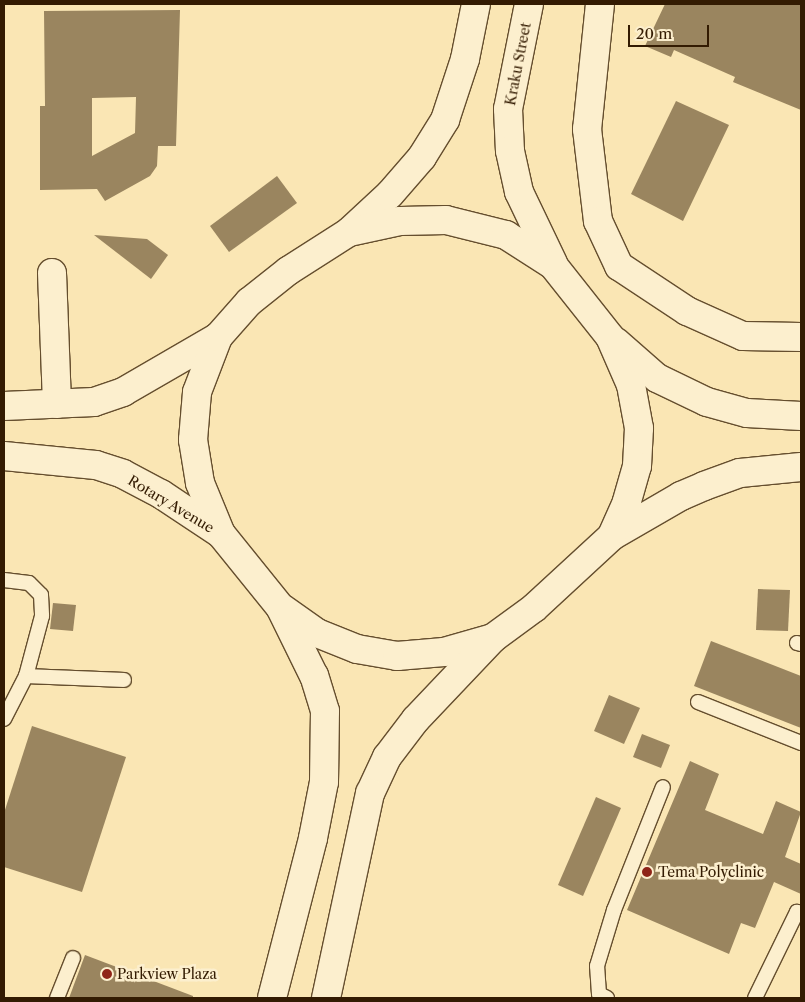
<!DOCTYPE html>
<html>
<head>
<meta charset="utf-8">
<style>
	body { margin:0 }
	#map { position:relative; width:805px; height:1002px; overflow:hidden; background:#fae6b4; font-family:"Libre Caslon Text",serif }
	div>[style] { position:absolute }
	.building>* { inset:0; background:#9a855f }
	.roads { filter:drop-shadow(1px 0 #654e2e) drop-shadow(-1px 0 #654e2e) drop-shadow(0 1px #654e2e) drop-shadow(0 -1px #654e2e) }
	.lane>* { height:14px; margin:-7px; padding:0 7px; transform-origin:7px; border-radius:7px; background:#fcefce }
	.street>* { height:28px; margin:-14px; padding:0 14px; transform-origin:14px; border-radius:14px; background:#fcefce }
	.secondary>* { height:28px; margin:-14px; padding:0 14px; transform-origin:14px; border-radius:14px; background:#fcefce }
	.dots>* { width:14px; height:14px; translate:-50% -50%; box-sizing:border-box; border:2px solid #fcefce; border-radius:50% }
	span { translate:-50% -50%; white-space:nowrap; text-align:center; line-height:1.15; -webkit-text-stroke:5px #fcefce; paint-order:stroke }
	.street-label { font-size:14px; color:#331b02 }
	.poi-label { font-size:14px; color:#331b02 }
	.left { translate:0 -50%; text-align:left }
	.frame { position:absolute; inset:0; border:5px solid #331b02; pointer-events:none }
	.scale { position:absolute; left:628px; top:25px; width:81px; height:22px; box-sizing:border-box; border:2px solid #331b02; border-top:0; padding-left:6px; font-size:15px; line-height:18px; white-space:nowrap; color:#331b02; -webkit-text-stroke:4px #fcefce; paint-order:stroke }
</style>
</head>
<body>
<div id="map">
	<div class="building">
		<i style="clip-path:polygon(665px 4px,801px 4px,801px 110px,733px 82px,735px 77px,674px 50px,671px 57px,645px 46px)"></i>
		<i style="clip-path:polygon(evenodd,180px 10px,176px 146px,158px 146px,157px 166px,150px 176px,105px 201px,97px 189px,40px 190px,40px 106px,45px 106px,44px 11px,180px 10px,136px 97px,135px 133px,92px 156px,92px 98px,136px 97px)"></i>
		<i style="clip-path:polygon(676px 101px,729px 125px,683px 221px,631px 194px)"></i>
		<i style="clip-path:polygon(277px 176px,297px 203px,229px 252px,210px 226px)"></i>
		<i style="clip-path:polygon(94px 235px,147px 239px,168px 255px,151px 279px)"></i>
		<i style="clip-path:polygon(758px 589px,790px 590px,788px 631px,756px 630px)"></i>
		<i style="clip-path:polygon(53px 603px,76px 605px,73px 631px,50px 629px)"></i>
		<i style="clip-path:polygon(711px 641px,801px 676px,801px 728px,694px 686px)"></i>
		<i style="clip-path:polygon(609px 695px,640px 708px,624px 744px,594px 731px)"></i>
		<i style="clip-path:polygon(32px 726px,126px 757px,82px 892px,4px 867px,4px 813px)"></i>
		<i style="clip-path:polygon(642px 734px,670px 745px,661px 768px,633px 757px)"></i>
		<i style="clip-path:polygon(690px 761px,719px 774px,705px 810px,763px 834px,776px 801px,801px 812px,785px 857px,801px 864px,801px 894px,774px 882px,755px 928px,741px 923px,729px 954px,627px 910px)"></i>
		<i style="clip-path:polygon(596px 797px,621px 808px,583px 896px,558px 885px)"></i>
		<i style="clip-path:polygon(85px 955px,193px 996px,193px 998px,69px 998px)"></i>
	</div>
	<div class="roads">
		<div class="lane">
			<i style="left:4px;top:580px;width:25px;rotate:7deg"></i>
			<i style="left:29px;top:583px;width:17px;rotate:45deg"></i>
			<i style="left:41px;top:595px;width:21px;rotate:87deg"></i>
			<i style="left:42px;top:616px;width:62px;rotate:104.9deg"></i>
			<i style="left:26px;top:676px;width:48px;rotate:117.1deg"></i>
			<i style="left:797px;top:643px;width:4px;rotate:14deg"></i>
			<i style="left:26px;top:676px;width:98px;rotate:2.3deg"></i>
			<i style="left:698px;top:702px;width:111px;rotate:21.7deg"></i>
			<i style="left:57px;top:998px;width:43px;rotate:-68.2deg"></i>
			<i style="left:607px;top:998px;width:9px;rotate:-153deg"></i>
			<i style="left:599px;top:994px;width:28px;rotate:-94deg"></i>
			<i style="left:597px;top:966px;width:59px;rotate:-73.1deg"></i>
			<i style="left:614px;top:910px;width:132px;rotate:-68.3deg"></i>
			<i style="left:755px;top:998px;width:96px;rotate:-64deg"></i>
			<i style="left:797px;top:912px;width:4px;rotate:14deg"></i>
		</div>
		<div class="street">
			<i style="left:600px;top:4px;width:126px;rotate:95.9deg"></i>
			<i style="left:587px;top:129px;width:93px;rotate:83.2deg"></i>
			<i style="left:598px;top:221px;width:50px;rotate:65deg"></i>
			<i style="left:619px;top:266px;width:82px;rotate:33.5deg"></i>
			<i style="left:687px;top:311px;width:61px;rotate:24.1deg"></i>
			<i style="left:743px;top:336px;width:58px;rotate:1deg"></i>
			<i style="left:52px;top:273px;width:131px;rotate:87.8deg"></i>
		</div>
		<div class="secondary">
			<i style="left:529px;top:4px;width:107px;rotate:101.3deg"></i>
			<i style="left:508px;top:109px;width:42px;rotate:87.3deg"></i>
			<i style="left:510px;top:151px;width:42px;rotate:77.6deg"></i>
			<i style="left:519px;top:192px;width:79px;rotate:64.4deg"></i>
			<i style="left:350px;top:231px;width:54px;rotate:-42.8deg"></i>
			<i style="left:390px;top:194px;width:49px;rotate:-49.1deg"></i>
			<i style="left:422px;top:157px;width:44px;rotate:-58.1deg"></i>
			<i style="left:445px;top:120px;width:64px;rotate:-71.8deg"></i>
			<i style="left:465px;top:59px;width:56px;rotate:-78.7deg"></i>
			<i style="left:616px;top:342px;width:55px;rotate:41.3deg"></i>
			<i style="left:657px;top:378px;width:55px;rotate:25.6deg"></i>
			<i style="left:707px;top:402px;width:41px;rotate:15.4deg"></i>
			<i style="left:747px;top:413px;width:54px;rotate:3.2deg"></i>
			<i style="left:4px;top:406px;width:90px;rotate:-2.5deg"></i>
			<i style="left:94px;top:402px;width:31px;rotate:-19deg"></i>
			<i style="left:123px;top:392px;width:110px;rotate:-30.1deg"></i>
			<i style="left:4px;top:456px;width:92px;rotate:5.6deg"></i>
			<i style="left:96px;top:465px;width:28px;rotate:18deg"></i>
			<i style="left:123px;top:474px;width:43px;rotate:27.8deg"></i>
			<i style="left:161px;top:494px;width:72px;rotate:33.7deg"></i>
			<i style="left:612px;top:536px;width:80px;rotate:-30.1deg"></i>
			<i style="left:681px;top:496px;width:25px;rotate:-23deg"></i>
			<i style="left:704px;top:486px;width:38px;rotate:-20deg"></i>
			<i style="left:740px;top:473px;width:61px;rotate:-5.6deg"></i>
			<i style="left:283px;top:609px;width:42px;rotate:35.2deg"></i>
			<i style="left:317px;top:633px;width:43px;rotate:21.8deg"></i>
			<i style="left:357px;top:649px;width:41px;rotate:9.9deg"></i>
			<i style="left:397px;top:656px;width:47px;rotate:-4.9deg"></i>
			<i style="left:444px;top:652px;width:51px;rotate:-15.9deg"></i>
			<i style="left:272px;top:998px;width:165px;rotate:-75.6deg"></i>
			<i style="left:313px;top:838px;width:57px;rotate:-78.9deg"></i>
			<i style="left:324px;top:782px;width:71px;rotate:-89.2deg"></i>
			<i style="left:325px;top:711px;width:37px;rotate:-107deg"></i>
			<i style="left:314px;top:676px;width:77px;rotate:-116.2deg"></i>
			<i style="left:280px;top:607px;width:94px;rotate:-128.9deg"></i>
			<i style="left:221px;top:534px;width:55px;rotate:-112.4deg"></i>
			<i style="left:200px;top:483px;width:44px;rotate:-99.2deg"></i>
			<i style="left:193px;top:440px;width:48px;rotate:-85.2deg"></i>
			<i style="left:197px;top:392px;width:59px;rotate:-69.1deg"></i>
			<i style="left:218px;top:337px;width:47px;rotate:-48.5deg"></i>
			<i style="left:249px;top:302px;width:50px;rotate:-38.5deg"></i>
			<i style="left:288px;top:271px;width:72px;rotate:-32.6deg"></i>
			<i style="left:349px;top:232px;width:52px;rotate:-12.2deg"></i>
			<i style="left:400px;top:221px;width:46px;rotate:-1.2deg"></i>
			<i style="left:446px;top:220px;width:62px;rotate:14deg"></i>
			<i style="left:506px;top:235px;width:56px;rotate:32.6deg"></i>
			<i style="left:553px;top:265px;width:92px;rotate:51.6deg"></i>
			<i style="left:610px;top:337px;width:52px;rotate:66.4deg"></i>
			<i style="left:631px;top:385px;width:44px;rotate:79.5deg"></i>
			<i style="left:639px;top:428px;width:38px;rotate:93deg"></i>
			<i style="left:637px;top:466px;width:37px;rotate:106deg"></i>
			<i style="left:627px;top:502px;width:37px;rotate:114deg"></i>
			<i style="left:612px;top:536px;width:106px;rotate:137.3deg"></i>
			<i style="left:534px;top:608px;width:51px;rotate:143.8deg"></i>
			<i style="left:493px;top:638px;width:112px;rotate:133.5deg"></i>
			<i style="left:416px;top:719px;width:48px;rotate:127.3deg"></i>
			<i style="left:387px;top:757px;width:40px;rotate:115deg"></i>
			<i style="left:370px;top:793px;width:210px;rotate:102.1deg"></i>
		</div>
	</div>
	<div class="dots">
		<i style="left:647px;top:872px;background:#8f2418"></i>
		<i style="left:107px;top:974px;background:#8f2418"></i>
	</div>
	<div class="street-label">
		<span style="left:518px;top:64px;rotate:-79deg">Kraku Street</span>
		<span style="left:171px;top:504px;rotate:31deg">Rotary Avenue</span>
	</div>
	<div class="poi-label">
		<span class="left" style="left:658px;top:872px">Tema Polyclinic</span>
		<span class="left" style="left:117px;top:974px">Parkview Plaza</span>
	</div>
	<div class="frame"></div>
	<div class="scale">20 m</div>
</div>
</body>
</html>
